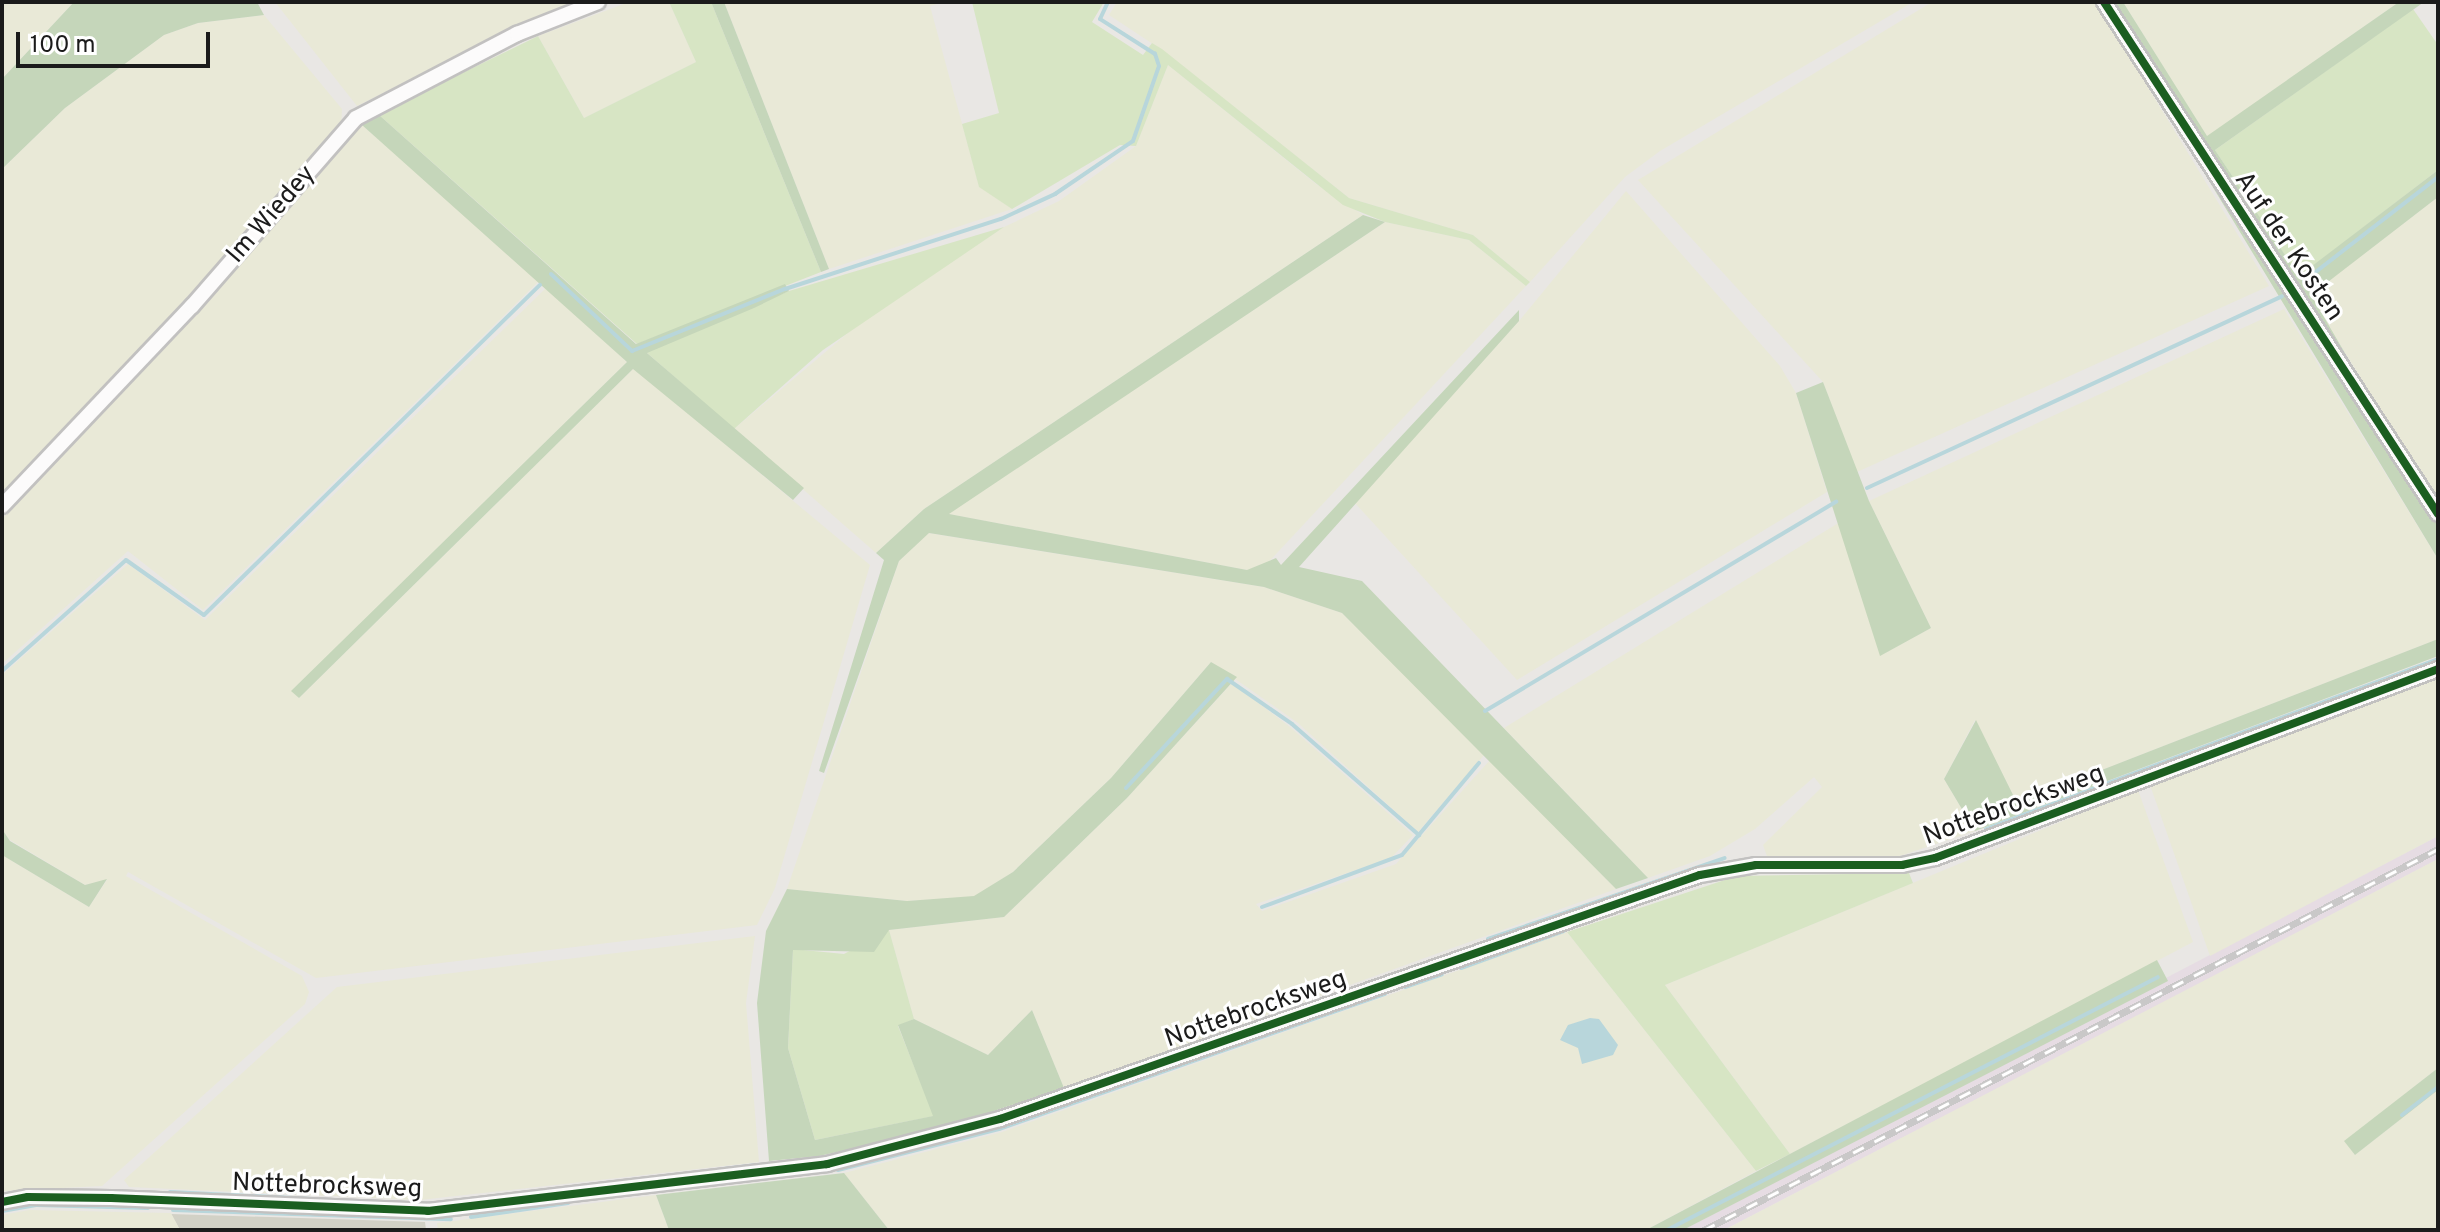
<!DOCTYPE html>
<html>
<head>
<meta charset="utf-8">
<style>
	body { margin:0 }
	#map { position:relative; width:2440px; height:1232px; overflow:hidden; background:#e9e7e4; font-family:Overpass,sans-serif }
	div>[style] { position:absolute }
	.industrial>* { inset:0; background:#e6dce3 }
	.construction>* { inset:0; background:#d2d1c6 }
	.farmland>* { inset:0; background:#e9e9d7 }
	.grass>* { inset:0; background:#d7e5c4 }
	.forest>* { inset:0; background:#c5d6ba }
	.water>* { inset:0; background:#b8d6db }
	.stream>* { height:4px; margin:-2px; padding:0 2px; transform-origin:2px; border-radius:2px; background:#b8d6db }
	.roads { filter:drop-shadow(2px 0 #c2c1c0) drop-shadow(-2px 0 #c2c1c0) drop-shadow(0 2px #c2c1c0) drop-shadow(0 -2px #c2c1c0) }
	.minor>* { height:14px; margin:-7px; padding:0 7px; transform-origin:7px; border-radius:7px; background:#fcfbfb }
	.rail>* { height:7px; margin-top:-3.5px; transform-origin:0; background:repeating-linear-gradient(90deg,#fff 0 12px,#c9c8c8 0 24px); box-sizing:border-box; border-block:2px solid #c9c8c8 }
	.cycleway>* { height:8px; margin:-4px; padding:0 4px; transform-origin:4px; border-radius:4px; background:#1b5e20 }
	span { translate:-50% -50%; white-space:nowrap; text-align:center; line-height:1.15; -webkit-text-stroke:6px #fff; paint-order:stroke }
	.street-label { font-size:26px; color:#1b1b1b }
	.frame { position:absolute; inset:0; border:4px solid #1b1b1b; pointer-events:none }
	.scale { position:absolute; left:16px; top:32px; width:194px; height:36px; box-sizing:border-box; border:4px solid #1b1b1b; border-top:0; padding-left:10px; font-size:24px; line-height:28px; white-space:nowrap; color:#1b1b1b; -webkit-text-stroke:6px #fff; paint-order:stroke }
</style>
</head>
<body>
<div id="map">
	<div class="industrial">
		<i style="clip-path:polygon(2438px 836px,2438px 859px,2219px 974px,1724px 1230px,1683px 1230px)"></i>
	</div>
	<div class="construction">
		<i style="clip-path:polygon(171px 1214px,425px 1222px,426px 1230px,180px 1230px)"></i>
	</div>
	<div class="farmland">
		<i style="clip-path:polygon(2px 2px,74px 2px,2px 79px)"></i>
		<i style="clip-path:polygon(275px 2px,580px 2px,513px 28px,357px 106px)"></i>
		<i style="clip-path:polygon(629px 2px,669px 2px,696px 62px,584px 118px,538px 36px)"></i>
		<i style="clip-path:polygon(724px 2px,944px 2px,930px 6px,979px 186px,1012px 209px,829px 269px)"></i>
		<i style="clip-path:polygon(1117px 2px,1913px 2px,1660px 151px,1625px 177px,1530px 282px,1473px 235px,1349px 198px,1162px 50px,1109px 15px)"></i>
		<i style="clip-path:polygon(1932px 2px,2096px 2px,2269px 286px,1857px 472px,1823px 382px,1638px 180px)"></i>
		<i style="clip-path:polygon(2123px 2px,2399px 2px,2207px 137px)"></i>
		<i style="clip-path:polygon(264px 15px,342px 109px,341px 127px,187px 302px,2px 496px,2px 169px,65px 108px,164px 35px,198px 23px)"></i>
		<i style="clip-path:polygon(1168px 65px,1316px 184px,1363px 215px,924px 509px,876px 553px,734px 429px,861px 322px,1004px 227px,1059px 201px,1136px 146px)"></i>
		<i style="clip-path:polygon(362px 125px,540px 280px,203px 610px,128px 551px,2px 664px,2px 519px,198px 311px)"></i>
		<i style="clip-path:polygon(1626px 191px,1780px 366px,1796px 393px,1827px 492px,1517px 680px,1354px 502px,1519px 321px)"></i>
		<i style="clip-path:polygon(2438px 197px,2438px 505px,2310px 295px)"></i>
		<i style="clip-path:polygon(1385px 222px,1469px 240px,1526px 286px,1264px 567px,1247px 570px,948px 514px)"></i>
		<i style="clip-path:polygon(547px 287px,627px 362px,292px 691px,299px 698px,634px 368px,870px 565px,775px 888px,757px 925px,316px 978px,128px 872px,126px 876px,302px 976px,309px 992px,305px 1004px,102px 1186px,2px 1191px,2px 855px,89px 907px,107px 880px,85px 885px,10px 840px,2px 829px,2px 675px,128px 564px,205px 620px)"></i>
		<i style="clip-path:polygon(2284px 309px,2438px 559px,2438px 639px,2017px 803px,1975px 720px,1944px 779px,1975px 831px,1900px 856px,1768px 859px,1763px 845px,1822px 787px,1814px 777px,1755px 829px,1710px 856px,1648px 878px,1504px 728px,1840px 522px,1881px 655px,1931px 628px,1869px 501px)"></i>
		<i style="clip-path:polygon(928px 533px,1264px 587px,1342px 613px,1485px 754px,1418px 832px,1298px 723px,1211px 662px,1111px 778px,1013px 872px,974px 897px,907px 901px,787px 889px,899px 561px)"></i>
		<i style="clip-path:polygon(2438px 678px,2438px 836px,2210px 956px,2150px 785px)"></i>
		<i style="clip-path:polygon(1232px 683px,1290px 727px,1413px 835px,1391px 858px,1256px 904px,1262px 911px,1396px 864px,1490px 760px,1616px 889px,1064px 1088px,1032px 1010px,988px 1055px,914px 1019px,889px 930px,1004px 917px,1127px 798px)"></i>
		<i style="clip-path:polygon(2138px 790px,2193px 942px,1790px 1154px,1665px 985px)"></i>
		<i style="clip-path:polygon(2438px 859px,2438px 1068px,2345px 1141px,2355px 1155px,2438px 1090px,2438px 1230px,1724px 1230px)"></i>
		<i style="clip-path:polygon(1567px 932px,1756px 1171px,1646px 1230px,889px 1230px,844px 1173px,1002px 1132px)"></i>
		<i style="clip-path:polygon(755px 936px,746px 1003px,759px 1162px,420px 1200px,129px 1187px,124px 1180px,337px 987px)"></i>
		<i style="clip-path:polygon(656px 1195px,669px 1230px,438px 1230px,437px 1223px)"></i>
		<i style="clip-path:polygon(29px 1210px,171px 1213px,180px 1230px,2px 1230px,2px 1215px)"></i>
	</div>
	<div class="grass">
		<i style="clip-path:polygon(669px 2px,711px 2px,821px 272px,637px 344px,378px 114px,538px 36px,584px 118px,696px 62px)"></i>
		<i style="clip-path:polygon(972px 2px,1104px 2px,1092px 22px,1143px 55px,1152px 43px,1162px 49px,1349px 198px,1473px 235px,1530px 282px,1526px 286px,1469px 240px,1385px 222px,1343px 205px,1168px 65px,1136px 146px,1120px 145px,1012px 209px,979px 187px,962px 124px,999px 113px)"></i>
		<i style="clip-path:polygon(2413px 9px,2438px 45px,2438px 170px,2299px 277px,2215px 150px)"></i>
		<i style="clip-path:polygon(1004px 227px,823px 350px,734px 429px,646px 352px,789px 291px)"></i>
		<i style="clip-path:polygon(1909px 873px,1913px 883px,1665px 985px,1790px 1154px,1756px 1171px,1567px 932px,1737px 876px)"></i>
		<i style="clip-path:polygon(889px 930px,914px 1019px,898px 1026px,934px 1116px,815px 1140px,788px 1048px,793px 949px,844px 954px)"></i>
	</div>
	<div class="forest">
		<i style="clip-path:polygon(74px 2px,257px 2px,264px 15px,198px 23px,164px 35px,65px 108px,2px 169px,2px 79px)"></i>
		<i style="clip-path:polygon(711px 2px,724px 2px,829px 269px,821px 272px)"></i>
		<i style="clip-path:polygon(2107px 2px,2123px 2px,2207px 136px,2399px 2px,2424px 2px,2215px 150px,2299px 276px,2438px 170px,2438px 197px,2311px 295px,2379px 411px,2368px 419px,2419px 501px,2438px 521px,2438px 559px,2197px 161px,2205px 155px)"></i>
		<i style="clip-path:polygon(378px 114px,636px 344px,785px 284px,789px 291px,754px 308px,647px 353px,804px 488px,793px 500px,633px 369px,299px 698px,291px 691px,627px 362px,362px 125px)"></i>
		<i style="clip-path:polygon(1363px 215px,1385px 222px,949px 514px,1247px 570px,1276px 558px,1281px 565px,1519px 310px,1519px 321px,1299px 567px,1362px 581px,1648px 878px,1616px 889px,1342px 613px,1264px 587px,929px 533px,899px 561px,824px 773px,819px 771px,884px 560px,876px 553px,924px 509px)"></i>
		<i style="clip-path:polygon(1823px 382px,1869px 501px,1931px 628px,1880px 656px,1796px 393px)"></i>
		<i style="clip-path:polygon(2438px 639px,2438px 656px,1975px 831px,1944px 779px,1976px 720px,2017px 803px)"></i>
		<i style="clip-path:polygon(1211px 662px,1237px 677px,1127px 798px,1004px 917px,889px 930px,874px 952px,793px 950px,788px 1048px,815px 1140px,933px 1116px,898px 1025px,914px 1019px,988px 1055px,1032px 1010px,1064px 1088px,939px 1129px,819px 1156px,769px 1161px,757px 1003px,766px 931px,787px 889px,907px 901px,974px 896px,1013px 872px,1111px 778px)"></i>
		<i style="clip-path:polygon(2px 829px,10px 841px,85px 885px,107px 879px,89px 907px,2px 855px)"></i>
		<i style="clip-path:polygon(2157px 960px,2168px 981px,1683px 1230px,1646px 1230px)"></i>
		<i style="clip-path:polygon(2438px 1068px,2438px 1090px,2355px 1155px,2344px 1141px)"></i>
		<i style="clip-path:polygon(844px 1173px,889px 1230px,669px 1230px,656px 1195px)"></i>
	</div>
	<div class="water">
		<i style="clip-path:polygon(1590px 1018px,1599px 1019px,1618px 1045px,1613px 1055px,1582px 1064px,1578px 1048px,1560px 1040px,1568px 1025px)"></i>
	</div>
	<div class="stream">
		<i style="left:551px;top:274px;width:112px;rotate:43.5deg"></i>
		<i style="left:632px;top:351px;width:165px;rotate:-22.1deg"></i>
		<i style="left:785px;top:289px;width:227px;rotate:-18deg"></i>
		<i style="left:1001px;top:219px;width:60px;rotate:-24.8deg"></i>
		<i style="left:1055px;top:194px;width:94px;rotate:-34.2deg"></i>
		<i style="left:1133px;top:141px;width:79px;rotate:-70.9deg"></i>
		<i style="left:1159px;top:66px;width:13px;rotate:-108deg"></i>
		<i style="left:1155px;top:54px;width:65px;rotate:-147.5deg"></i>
		<i style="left:1100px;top:19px;width:19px;rotate:-65deg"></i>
		<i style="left:2304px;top:281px;width:170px;rotate:-37.8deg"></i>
		<i style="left:1867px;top:488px;width:457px;rotate:-24.8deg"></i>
		<i style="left:2px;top:671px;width:166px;rotate:-41.8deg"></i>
		<i style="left:126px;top:560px;width:95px;rotate:35.2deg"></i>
		<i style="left:204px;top:615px;width:471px;rotate:-44.5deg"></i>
		<i style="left:1485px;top:711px;width:409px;rotate:-30.8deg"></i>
		<i style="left:1126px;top:788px;width:149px;rotate:-47.2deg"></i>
		<i style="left:1227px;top:679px;width:79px;rotate:34.7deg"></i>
		<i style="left:1292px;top:724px;width:169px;rotate:41.2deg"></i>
		<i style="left:1986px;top:829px;width:483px;rotate:-20.6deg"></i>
		<i style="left:1262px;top:907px;width:149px;rotate:-20.4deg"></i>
		<i style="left:1402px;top:855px;width:120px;rotate:-50.1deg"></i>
		<i style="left:1488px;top:939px;width:250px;rotate:-18.9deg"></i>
		<i style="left:1461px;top:968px;width:109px;rotate:-19.8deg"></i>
		<i style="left:1405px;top:987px;width:39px;rotate:-19deg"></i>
		<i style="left:2402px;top:1115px;width:46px;rotate:-37.9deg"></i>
		<i style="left:724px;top:1169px;width:33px;rotate:-7deg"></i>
		<i style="left:838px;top:1170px;width:166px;rotate:-14.3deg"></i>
		<i style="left:999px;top:1129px;width:409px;rotate:-19.3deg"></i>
		<i style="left:170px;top:1192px;width:223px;rotate:2.8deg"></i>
		<i style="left:418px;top:1204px;width:23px;rotate:-2deg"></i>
		<i style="left:173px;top:1210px;width:278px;rotate:1.9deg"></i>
		<i style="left:2px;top:1211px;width:36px;rotate:-10deg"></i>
		<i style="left:37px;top:1205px;width:111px;rotate:1.5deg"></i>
		<i style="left:471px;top:1217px;width:98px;rotate:-8.2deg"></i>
		<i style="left:1667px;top:1230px;width:552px;rotate:-27.26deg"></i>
	</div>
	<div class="roads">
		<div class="minor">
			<i style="left:2104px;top:2px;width:611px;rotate:56.88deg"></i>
			<i style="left:2px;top:506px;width:276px;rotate:-46.5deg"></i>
			<i style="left:192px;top:306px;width:249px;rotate:-48.9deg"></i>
			<i style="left:356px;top:118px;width:182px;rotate:-27.6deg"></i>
			<i style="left:517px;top:34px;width:87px;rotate:-21.6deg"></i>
			<i style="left:2px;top:1202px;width:26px;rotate:-11deg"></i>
			<i style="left:28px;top:1197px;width:83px;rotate:0.7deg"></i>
			<i style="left:111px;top:1198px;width:317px;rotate:2.3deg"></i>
			<i style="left:428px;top:1211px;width:402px;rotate:-6.7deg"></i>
			<i style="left:827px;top:1164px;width:179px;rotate:-14.6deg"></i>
			<i style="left:1000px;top:1119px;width:741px;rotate:-19.22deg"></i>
			<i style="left:1700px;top:875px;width:57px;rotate:-10.1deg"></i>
			<i style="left:1756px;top:865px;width:146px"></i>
			<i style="left:1902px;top:865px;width:34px;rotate:-12deg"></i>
			<i style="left:1935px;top:858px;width:537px;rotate:-20.59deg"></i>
		</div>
	</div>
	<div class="rail">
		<i style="left:1704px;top:1230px;width:827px;rotate:-27.43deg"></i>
	</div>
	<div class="cycleway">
		<i style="left:2104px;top:2px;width:611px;rotate:56.88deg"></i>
		<i style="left:2px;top:1202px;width:26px;rotate:-11deg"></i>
		<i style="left:28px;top:1197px;width:83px;rotate:0.7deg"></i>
		<i style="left:111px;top:1198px;width:317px;rotate:2.3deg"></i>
		<i style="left:428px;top:1211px;width:402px;rotate:-6.7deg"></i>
		<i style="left:827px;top:1164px;width:179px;rotate:-14.6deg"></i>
		<i style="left:1000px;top:1119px;width:741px;rotate:-19.22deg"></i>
		<i style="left:1700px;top:875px;width:57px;rotate:-10.1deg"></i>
		<i style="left:1756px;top:865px;width:146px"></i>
		<i style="left:1902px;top:865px;width:34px;rotate:-12deg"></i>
		<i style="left:1935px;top:858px;width:537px;rotate:-20.59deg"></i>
	</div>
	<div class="street-label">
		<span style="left:272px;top:215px;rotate:-49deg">Im Wiedey</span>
		<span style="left:2288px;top:247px;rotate:56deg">Auf der Kosten</span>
		<span style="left:2014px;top:806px;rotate:-20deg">Nottebrocksweg</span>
		<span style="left:1256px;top:1010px;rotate:-19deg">Nottebrocksweg</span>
		<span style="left:327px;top:1187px;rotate:2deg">Nottebrocksweg</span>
	</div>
	<div class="frame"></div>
	<div class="scale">100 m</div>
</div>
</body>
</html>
